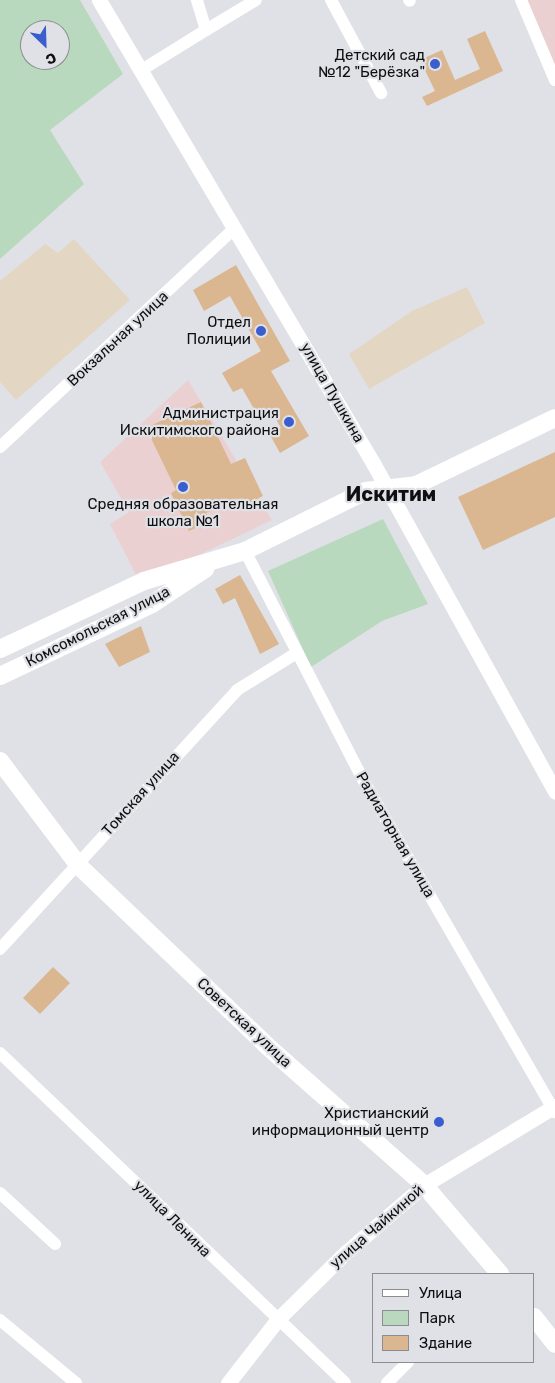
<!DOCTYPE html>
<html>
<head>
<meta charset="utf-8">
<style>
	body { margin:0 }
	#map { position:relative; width:555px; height:1383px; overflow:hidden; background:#e0e1e6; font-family:Rubik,sans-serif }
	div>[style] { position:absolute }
	.commercial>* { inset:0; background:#e3d6c2 }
	.education>* { inset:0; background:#ebd0d2 }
	.green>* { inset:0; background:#b9d9be }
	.building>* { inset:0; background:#dab691 }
	.minor>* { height:12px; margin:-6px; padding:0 6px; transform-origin:6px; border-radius:6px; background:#fff }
	.tertiary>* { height:15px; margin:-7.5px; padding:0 7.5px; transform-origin:7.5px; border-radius:7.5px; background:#fff }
	.secondary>* { height:18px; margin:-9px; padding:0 9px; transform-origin:9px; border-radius:9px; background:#fff }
	.dots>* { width:14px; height:14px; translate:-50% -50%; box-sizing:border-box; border:2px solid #e0e1e6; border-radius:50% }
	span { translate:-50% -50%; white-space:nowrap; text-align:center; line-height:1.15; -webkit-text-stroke:4.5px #e0e1e6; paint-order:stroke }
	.poi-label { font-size:15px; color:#0f0f11 }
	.right { translate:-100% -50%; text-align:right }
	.street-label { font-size:15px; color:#0f0f11 }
	.district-label { font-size:20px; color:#0f0f11; font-weight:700 }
	.legend { position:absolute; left:372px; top:1273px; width:162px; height:90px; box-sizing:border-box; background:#e0e1e6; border:1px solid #8c8d91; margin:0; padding:6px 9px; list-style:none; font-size:15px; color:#0f0f11 }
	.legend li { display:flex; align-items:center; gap:10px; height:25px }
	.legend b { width:25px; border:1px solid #8c8d91 }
	.north { position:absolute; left:20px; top:20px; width:50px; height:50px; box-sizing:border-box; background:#e0e1e6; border:1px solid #8c8d91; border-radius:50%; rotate:156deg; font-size:14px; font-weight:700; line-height:20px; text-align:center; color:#0f0f11 }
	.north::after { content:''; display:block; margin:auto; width:18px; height:22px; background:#3b5ecf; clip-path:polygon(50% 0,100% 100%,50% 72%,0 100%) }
</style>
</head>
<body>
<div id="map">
	<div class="commercial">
		<i style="clip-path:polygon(74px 239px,130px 300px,16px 400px,0 382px,0 281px,45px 244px,58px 253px)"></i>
		<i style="clip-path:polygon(467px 287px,485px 323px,369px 389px,349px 354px,412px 311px)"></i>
	</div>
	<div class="education">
		<i style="clip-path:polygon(521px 0,555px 0,555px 75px)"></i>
		<i style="clip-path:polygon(188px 380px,272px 520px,140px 583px,110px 524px,129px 512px,100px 462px)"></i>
	</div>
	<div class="green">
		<i style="clip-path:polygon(evenodd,0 0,80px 0,123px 74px,50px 130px,84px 184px,0 259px,0 0,30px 30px,60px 30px,60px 60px,30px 60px,30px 30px)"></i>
		<i style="clip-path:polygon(383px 519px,428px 604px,382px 621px,311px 667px,268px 571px)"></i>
	</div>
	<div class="building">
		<i style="clip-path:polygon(485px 31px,503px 71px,427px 106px,422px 97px,435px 91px,420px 60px,442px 50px,455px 80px,480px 69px,467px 39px)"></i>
		<i style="clip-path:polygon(236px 265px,290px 361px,271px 371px,309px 436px,280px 453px,270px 435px,281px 428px,270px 409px,258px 416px,242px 388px,233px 392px,222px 373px,261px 351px,230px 296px,204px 311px,193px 290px)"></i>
		<i style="clip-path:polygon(201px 402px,231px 464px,245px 458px,263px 496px,241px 507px,237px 498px,206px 513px,210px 521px,189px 531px,171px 493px,176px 490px,146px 428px)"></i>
		<i style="clip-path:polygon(555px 452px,555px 517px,483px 550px,458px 497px)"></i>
		<i style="clip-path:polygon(240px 575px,279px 644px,260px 654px,235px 598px,223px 604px,215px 589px)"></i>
		<i style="clip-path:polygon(141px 626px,150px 652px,119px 667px,105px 644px)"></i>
		<i style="clip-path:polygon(53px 967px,70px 983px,40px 1014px,23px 998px)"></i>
	</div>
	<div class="minor">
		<i style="left:331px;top:0;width:106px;rotate:61.7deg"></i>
		<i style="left:409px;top:0;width:1px;rotate:45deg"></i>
		<i style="left:521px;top:0;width:87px;rotate:67deg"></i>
		<i style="left:206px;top:30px;width:58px;rotate:-31deg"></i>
		<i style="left:140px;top:71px;width:78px;rotate:-31.8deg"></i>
		<i style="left:206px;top:30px;width:31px;rotate:-107deg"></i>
		<i style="left:0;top:447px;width:321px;rotate:-43deg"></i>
		<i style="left:245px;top:551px;width:263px;rotate:62.7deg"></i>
		<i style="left:366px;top:785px;width:378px;rotate:60deg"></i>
		<i style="left:0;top:949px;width:351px;rotate:-47.5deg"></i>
		<i style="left:237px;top:690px;width:68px;rotate:-31.8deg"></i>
		<i style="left:0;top:1053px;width:477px;rotate:43.7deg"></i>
		<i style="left:0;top:1193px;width:75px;rotate:42.8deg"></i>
		<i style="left:0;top:1320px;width:99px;rotate:39.7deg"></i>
		<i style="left:387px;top:1383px;width:30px;rotate:-45deg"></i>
	</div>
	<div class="tertiary">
		<i style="left:99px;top:0;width:538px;rotate:59.38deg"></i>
		<i style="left:373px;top:463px;width:376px;rotate:61deg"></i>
		<i style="left:228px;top:1383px;width:81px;rotate:-52deg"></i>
		<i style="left:278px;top:1319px;width:94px;rotate:-44.6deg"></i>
		<i style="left:345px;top:1253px;width:104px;rotate:-40.7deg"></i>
		<i style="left:424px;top:1185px;width:153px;rotate:-31.1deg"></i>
	</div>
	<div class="secondary">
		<i style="left:0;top:649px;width:159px;rotate:-25.3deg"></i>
		<i style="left:144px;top:581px;width:105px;rotate:-16.5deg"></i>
		<i style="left:245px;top:551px;width:135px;rotate:-26.4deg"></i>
		<i style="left:366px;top:491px;width:50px;rotate:-6.8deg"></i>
		<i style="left:416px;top:485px;width:154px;rotate:-25.7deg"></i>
		<i style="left:0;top:676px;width:168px;rotate:-25.3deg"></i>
		<i style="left:152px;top:604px;width:64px;rotate:-33.4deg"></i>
		<i style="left:0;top:761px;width:131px;rotate:53deg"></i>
		<i style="left:79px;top:866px;width:259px;rotate:43.7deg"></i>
		<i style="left:266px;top:1045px;width:211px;rotate:41.5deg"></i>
		<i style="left:424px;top:1185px;width:117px;rotate:49.5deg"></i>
		<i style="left:534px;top:1317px;width:34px;rotate:52deg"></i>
	</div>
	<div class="dots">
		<i style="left:435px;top:64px;background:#3b5ecf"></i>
		<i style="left:261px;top:331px;background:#3b5ecf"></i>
		<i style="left:289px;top:422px;background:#3b5ecf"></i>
		<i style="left:183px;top:487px;background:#3b5ecf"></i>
		<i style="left:439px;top:1122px;background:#3b5ecf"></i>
	</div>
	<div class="poi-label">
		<span class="right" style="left:425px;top:64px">Детский сад<br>№12 "Берёзка"</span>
		<span class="right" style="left:251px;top:331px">Отдел<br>Полиции</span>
		<span class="right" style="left:279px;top:422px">Администрация<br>Искитимского района</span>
		<span style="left:183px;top:513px">Средняя образовательная<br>школа №1</span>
		<span class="right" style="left:429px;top:1122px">Христианский<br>информационный центр</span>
	</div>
	<div class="street-label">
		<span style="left:118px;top:339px;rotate:-43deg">Вокзальная улица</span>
		<span style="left:332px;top:393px;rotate:60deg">улица Пушкина</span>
		<span style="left:98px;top:627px;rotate:-27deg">Комсомольская улица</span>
		<span style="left:141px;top:794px;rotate:-48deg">Томская улица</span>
		<span style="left:395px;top:835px;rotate:60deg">Радиаторная улица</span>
		<span style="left:244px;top:1023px;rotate:43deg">Советская улица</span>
		<span style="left:172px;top:1219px;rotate:45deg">улица Ленина</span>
		<span style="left:377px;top:1227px;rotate:-41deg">улица Чайкиной</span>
	</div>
	<div class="district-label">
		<span style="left:391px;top:494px">Искитим</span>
	</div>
	<ul class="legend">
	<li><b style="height:6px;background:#fff"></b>Улица</li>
	<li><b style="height:14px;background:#b9d9be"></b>Парк</li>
	<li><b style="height:14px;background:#dab691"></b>Здание</li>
	</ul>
	<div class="north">С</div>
</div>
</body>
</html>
